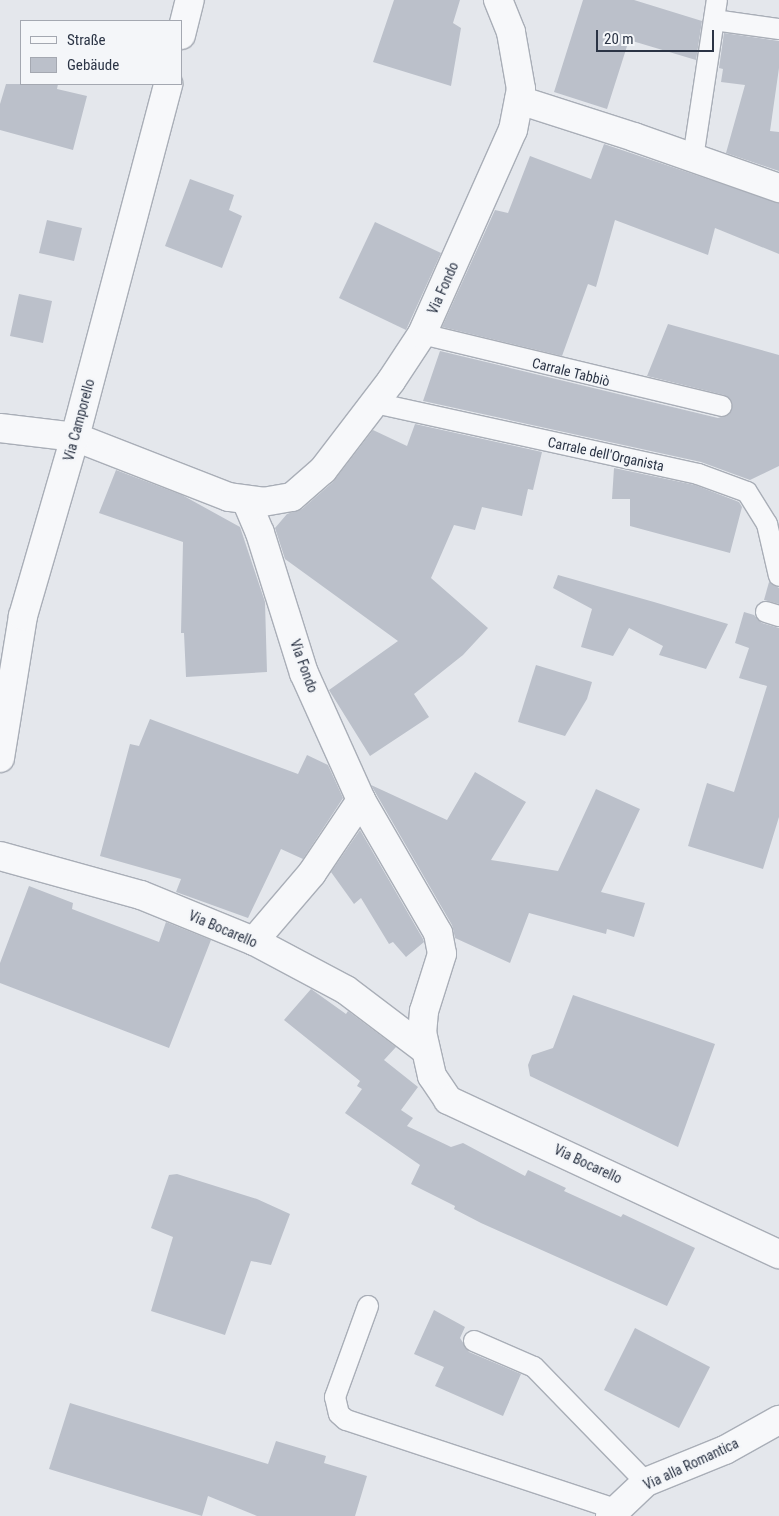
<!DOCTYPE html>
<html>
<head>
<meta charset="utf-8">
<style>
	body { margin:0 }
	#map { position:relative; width:779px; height:1516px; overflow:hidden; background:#e4e7ec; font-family:"Roboto Condensed",sans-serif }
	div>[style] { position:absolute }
	.building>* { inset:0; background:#bbc0ca }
	.roads { filter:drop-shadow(1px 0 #a9aeb7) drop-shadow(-1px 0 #a9aeb7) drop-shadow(0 1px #a9aeb7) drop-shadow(0 -1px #a9aeb7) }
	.service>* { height:20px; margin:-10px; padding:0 10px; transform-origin:10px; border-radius:10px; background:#f7f8fa }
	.minor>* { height:28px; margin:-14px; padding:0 14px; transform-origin:14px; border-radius:14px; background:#f7f8fa }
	span { translate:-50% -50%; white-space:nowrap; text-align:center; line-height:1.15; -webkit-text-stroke:4.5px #f4f6f9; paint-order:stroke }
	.street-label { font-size:14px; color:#2b3445 }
	.legend { position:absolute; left:20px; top:20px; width:162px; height:65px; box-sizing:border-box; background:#f4f6f9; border:1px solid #a4a8b1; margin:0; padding:6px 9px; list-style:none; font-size:15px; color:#2b3445 }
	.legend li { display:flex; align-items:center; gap:10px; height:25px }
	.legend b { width:25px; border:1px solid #a4a8b1 }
	.scale { position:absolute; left:596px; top:30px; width:118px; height:22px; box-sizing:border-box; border:2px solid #2b3445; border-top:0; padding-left:6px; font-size:15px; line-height:18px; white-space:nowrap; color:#2b3445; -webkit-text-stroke:4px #f4f6f9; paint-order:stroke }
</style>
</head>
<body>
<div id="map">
	<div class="building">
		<i style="clip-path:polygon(394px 0,460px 0,453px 23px,461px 28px,451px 86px,373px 62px)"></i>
		<i style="clip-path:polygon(583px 0,634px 0,702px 21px,696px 60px,629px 40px,607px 109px,554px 92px)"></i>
		<i style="clip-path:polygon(724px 33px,779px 41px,779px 68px,770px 131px,779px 132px,779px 171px,726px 153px,745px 85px,721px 82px,723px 69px,719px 68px)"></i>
		<i style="clip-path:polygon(6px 84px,58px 84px,57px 89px,87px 96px,73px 150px,0 130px,0 104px)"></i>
		<i style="clip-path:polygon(604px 144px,779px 203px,779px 254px,715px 228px,708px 255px,615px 220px,596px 287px,588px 284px,562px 356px,442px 327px,495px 210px,508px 213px,530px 156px,591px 179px)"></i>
		<i style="clip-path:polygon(190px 179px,234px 195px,229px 210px,242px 216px,222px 268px,165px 246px)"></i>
		<i style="clip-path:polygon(47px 220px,82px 228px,74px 261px,39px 253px)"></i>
		<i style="clip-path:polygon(375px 222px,441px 253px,406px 330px,339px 298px)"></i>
		<i style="clip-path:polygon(19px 294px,52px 301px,43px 343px,10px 336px)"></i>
		<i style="clip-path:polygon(668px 324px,779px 355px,779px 466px,750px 480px,701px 462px,423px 401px,440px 351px,718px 418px,729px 414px,732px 403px,724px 395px,647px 376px)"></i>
		<i style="clip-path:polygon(415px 424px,542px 452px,533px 490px,528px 489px,522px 516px,482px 507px,475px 530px,454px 525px,431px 578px,488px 628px,463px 655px,414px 694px,429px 717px,370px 756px,329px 690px,398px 641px,285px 559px,275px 528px,287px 514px,302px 509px,333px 482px,373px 430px,407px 446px)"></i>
		<i style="clip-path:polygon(614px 468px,695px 485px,739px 502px,742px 507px,730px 553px,630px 526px,630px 499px,612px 499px)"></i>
		<i style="clip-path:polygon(116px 470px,182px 495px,240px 527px,265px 602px,267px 672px,186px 677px,184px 633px,181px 633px,183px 542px,99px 513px)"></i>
		<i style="clip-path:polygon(558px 575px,654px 602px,728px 624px,706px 669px,659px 655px,663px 646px,629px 628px,613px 656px,581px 647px,592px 609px,553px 588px)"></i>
		<i style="clip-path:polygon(769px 582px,779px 588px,779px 604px,764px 600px)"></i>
		<i style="clip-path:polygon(744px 612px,754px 615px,762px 623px,779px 628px,779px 817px,763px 869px,688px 846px,707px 783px,734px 792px,767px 686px,739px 678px,749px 648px,735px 643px)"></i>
		<i style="clip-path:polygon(536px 665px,592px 682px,587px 699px,565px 736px,518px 722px)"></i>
		<i style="clip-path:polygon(150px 719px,298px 774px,307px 755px,328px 765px,343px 798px,303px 859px,281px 849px,248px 918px,176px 892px,181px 879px,100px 856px,130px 744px,139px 746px)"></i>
		<i style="clip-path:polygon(475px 772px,526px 802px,491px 860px,558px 871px,596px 789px,640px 809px,601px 892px,645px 903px,634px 937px,607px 929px,606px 934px,529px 913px,510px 963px,455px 938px,452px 925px,371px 785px,447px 820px)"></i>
		<i style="clip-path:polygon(360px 830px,423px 939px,424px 942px,406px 957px,393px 942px,389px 944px,361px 898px,354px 904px,331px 872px)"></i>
		<i style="clip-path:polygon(29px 886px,73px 903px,72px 909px,159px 942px,166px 922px,211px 940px,169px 1048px,0 983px,0 963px)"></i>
		<i style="clip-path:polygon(311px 989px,346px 1014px,348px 1011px,396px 1047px,384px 1060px,418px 1087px,401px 1110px,413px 1118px,407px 1126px,451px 1147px,463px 1143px,525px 1176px,528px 1170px,566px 1188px,564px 1191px,621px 1217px,623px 1214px,695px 1248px,667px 1306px,481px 1223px,454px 1209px,455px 1206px,411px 1184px,420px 1165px,345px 1113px,362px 1089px,357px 1086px,360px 1081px,284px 1020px)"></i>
		<i style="clip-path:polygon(573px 995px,715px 1044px,678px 1147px,530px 1076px,528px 1065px,532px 1055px,553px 1048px)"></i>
		<i style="clip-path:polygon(177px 1174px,257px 1199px,290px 1214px,271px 1265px,251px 1261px,225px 1335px,151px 1311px,173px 1237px,151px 1228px,169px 1175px)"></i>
		<i style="clip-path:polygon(434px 1310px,465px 1327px,460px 1338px,469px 1352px,521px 1374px,503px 1416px,435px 1386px,444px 1367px,414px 1354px)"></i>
		<i style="clip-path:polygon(635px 1328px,710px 1367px,679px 1428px,604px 1390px)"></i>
		<i style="clip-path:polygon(70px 1403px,268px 1464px,276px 1441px,326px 1456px,324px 1463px,367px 1476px,355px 1516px,257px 1516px,208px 1496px,202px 1516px,49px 1469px)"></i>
	</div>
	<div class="roads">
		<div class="service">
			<i style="left:714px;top:20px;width:66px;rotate:7.9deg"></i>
			<i style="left:693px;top:158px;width:160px;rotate:-81.4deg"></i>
			<i style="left:422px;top:334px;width:308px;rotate:13.5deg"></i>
			<i style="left:375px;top:403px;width:331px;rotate:12.4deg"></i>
			<i style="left:698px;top:474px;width:52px;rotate:20.2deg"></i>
			<i style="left:747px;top:492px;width:38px;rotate:58deg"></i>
			<i style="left:767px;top:524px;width:53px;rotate:77deg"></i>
			<i style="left:766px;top:612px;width:14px;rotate:17deg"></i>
			<i style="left:368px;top:1306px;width:97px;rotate:109.9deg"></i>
			<i style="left:335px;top:1397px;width:17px;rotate:77deg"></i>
			<i style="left:339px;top:1414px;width:9px;rotate:41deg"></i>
			<i style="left:346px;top:1420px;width:283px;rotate:18.3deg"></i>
			<i style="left:474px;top:1341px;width:65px;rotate:23.4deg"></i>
			<i style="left:534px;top:1367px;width:161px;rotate:45.8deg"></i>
		</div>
		<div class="minor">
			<i style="left:181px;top:35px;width:36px;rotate:-76deg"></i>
			<i style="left:519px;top:100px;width:121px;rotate:17.8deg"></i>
			<i style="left:634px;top:137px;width:154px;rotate:19.4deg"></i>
			<i style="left:0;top:428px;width:76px;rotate:6.8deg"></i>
			<i style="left:75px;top:437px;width:165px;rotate:21.3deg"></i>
			<i style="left:229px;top:497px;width:34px;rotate:8deg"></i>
			<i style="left:263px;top:502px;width:29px;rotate:-10deg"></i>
			<i style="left:292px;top:497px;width:41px;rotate:-41.1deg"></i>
			<i style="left:323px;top:470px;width:112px;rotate:-52.6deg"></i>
			<i style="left:391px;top:381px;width:56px;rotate:-56.6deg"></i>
			<i style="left:422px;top:334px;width:223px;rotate:-66deg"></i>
			<i style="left:513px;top:130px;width:42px;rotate:-79deg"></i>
			<i style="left:521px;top:89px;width:58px;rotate:-100deg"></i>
			<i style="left:511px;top:32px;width:35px;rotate:-112deg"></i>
			<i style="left:246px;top:500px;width:36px;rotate:67deg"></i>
			<i style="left:260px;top:533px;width:147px;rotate:72.6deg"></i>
			<i style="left:304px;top:673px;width:139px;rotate:65.8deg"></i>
			<i style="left:361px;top:800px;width:154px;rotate:59.9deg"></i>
			<i style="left:438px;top:933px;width:21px;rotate:79deg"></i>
			<i style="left:442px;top:954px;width:60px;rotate:107.5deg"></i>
			<i style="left:424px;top:1011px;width:21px;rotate:95deg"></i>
			<i style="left:422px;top:1032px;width:45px;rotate:77.2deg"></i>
			<i style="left:432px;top:1076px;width:29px;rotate:56deg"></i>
			<i style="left:448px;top:1100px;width:365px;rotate:25deg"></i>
			<i style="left:0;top:758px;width:144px;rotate:-80.8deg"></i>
			<i style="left:23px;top:616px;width:186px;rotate:-73.8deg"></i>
			<i style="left:75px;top:437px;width:365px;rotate:-75.2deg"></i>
			<i style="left:0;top:856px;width:146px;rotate:15.5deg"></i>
			<i style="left:141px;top:895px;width:122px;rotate:22.2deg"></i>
			<i style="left:254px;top:941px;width:104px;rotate:28deg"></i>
			<i style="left:346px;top:990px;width:98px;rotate:37.1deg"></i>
			<i style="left:254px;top:941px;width:89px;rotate:-49.5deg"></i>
			<i style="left:312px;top:873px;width:88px;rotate:-56.1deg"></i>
			<i style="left:610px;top:1516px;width:50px;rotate:-43.4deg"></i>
			<i style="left:646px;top:1482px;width:85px;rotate:-22.1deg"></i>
			<i style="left:725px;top:1450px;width:62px;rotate:-29.1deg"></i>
		</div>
	</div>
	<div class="street-label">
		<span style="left:443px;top:288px;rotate:-66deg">Via Fondo</span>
		<span style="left:571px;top:372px;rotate:14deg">Carrale Tabbiò</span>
		<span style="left:79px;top:420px;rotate:-75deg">Via Camporello</span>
		<span style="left:606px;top:454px;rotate:12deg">Carrale dell'Organista</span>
		<span style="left:304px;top:666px;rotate:70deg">Via Fondo</span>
		<span style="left:223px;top:929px;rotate:23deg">Via Bocarello</span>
		<span style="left:588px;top:1164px;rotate:25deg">Via Bocarello</span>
		<span style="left:691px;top:1464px;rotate:-25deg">Via alla Romantica</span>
	</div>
	<ul class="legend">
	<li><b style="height:6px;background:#f7f8fa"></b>Straße</li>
	<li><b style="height:14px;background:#bbc0ca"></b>Gebäude</li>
	</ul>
	<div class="scale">20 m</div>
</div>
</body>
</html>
